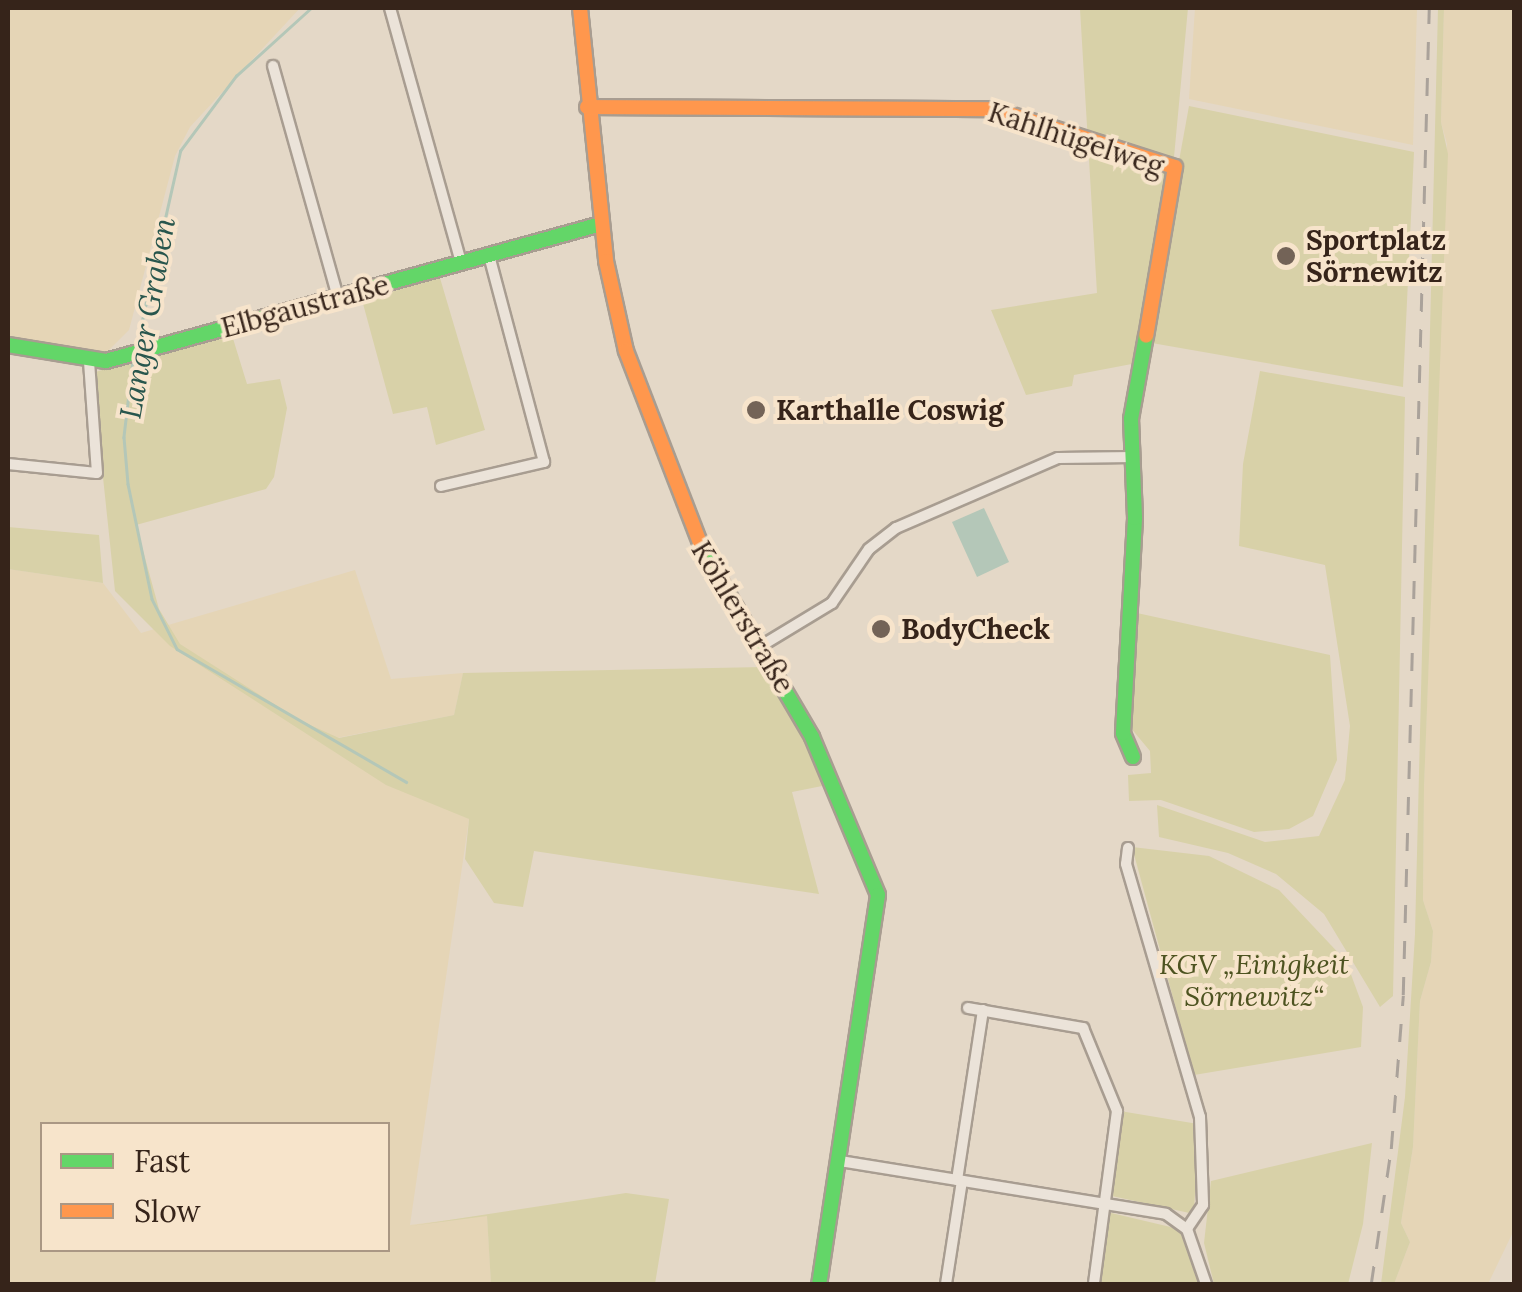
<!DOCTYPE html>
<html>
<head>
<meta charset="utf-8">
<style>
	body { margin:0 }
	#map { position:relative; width:1522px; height:1292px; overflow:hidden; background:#e4d8c7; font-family:Lora,serif }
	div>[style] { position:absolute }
	.farmland>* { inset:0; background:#e5d5b6 }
	.green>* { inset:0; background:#d8d1a8 }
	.water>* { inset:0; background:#b4c7b8 }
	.stream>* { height:2.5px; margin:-1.25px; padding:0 1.25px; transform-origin:1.25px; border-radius:1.25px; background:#b4c7b8 }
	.roads { filter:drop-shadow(2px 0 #a89d91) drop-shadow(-2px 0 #a89d91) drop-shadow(0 2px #a89d91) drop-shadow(0 -2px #a89d91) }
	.street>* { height:10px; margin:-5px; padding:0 5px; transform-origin:5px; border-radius:5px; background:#ebe3d9 }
	.fast>* { height:14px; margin:-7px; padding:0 7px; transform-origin:7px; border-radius:7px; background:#63d668 }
	.slow>* { height:14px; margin:-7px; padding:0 7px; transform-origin:7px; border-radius:7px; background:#ff974d }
	.rail>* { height:2.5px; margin-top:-1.25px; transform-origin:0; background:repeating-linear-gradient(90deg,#aaa29a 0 18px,transparent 0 36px) }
	.dots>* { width:28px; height:28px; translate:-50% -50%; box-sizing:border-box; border:5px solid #f7e4cb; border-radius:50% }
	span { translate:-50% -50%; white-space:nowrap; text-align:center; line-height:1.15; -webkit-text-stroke:8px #f7e4cb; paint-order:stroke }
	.street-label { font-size:28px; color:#36241a }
	.poi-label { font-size:28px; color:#36241a; font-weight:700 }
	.left { translate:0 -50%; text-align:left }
	.park-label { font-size:28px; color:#4d5320; font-style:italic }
	.water-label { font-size:30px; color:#28564d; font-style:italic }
	.frame { position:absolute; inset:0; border:10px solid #36241a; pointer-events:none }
	.legend { position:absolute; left:40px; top:1122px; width:350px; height:130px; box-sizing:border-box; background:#f7e4cb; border:2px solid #aa9784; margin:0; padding:12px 18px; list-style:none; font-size:30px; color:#36241a }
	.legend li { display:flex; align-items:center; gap:20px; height:50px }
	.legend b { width:50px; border:2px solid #aa9784 }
</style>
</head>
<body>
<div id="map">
	<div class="farmland">
		<i style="clip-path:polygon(8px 8px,300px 8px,190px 127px,175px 156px,129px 330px,108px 351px,78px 353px,8px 336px)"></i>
		<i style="clip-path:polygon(1195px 8px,1417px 8px,1413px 145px,1189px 99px)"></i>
		<i style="clip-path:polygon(1444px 8px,1514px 8px,1514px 1230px,1488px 1284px,1394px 1284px,1410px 1242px,1401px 1223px,1413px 1147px,1420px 1001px,1431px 962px,1433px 931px,1423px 900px,1424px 788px,1447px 144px,1441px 122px)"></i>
		<i style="clip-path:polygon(evenodd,8px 569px,103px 583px,141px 633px,355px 570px,391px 679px,463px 673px,454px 715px,326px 740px,469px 819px,410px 1225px,487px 1215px,491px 1282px,8px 1284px,8px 569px,42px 1124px,388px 1124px,388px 1250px,42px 1250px,42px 1124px)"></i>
	</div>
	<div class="green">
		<i style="clip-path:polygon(1188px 8px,1174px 157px,1137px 363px,1074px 375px,1072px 386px,1026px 395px,991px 310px,1097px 293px,1080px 9px)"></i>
		<i style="clip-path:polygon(1438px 8px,1444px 8px,1441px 122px,1448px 154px,1424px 788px,1423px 900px,1433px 931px,1431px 962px,1420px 1001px,1413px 1147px,1401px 1223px,1410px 1242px,1394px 1284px,1381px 1284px,1405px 1097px,1415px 934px)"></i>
		<i style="clip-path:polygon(1189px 106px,1414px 152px,1403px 387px,1146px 342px)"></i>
		<i style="clip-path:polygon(440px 278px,485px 430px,436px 445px,427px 407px,393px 414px,362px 300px)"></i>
		<i style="clip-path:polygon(231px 332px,247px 384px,280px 379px,287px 408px,274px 477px,266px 489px,136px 525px,159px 609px,180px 644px,299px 720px,339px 738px,454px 715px,463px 673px,767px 667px,827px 785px,792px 792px,819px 894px,534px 851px,523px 907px,494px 903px,465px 859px,469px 819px,386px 785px,170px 646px,115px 591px,92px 373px)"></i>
		<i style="clip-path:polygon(1260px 371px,1405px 397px,1393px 996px,1380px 1007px,1324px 914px,1276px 874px,1228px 853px,1159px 837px,1157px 805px,1265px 842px,1319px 836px,1345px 780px,1350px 726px,1325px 565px,1239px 546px,1243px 464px)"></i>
		<i style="clip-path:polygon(8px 527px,99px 535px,103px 583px,8px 569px)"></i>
		<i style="clip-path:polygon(1137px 613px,1330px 655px,1337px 760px,1313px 816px,1289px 829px,1254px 832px,1161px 800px,1129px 801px,1128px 775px,1151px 773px,1150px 751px,1130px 727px)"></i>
		<i style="clip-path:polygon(1132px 847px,1209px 856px,1279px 890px,1346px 961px,1363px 1007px,1361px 1047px,1194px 1075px)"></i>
		<i style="clip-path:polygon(1120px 1111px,1198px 1124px,1194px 1214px,1112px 1196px)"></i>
		<i style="clip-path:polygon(1372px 1143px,1363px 1224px,1348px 1284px,1214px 1284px,1204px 1243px,1211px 1181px)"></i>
		<i style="clip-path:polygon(626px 1193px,669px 1199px,655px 1284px,491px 1284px,487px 1216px,410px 1226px)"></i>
		<i style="clip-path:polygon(1107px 1212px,1179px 1229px,1200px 1284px,1096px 1284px)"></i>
	</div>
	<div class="water">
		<i style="clip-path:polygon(984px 508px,1009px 562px,977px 577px,952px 522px)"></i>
	</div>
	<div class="stream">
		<i style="left:136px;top:347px;width:201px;rotate:-77.3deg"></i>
		<i style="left:180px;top:151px;width:94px;rotate:-53.3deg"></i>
		<i style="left:236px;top:76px;width:101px;rotate:-42.2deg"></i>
		<i style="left:133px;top:360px;width:78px;rotate:96.7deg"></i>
		<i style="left:124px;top:437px;width:47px;rotate:85.1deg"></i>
		<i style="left:128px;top:484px;width:117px;rotate:78.2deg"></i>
		<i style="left:152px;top:599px;width:56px;rotate:63.4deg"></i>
		<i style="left:177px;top:649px;width:265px;rotate:30.1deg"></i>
	</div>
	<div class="roads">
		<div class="street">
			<i style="left:390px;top:8px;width:265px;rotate:74.4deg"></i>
			<i style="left:273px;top:66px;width:240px;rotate:74.3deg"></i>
			<i style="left:8px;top:464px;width:89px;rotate:5.8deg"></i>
			<i style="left:97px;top:473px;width:112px;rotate:-94.1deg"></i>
			<i style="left:441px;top:486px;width:106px;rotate:-13.1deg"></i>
			<i style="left:544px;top:462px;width:213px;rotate:-104.9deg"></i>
			<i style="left:761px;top:646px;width:83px;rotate:-31.2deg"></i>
			<i style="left:832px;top:603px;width:65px;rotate:-55.6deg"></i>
			<i style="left:869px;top:549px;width:34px;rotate:-38deg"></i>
			<i style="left:896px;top:528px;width:176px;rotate:-23.4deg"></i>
			<i style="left:1058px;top:458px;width:75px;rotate:-0.8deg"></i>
			<i style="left:1128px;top:848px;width:16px;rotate:97deg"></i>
			<i style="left:1126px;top:864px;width:264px;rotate:73.7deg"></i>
			<i style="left:1200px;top:1117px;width:88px;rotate:88deg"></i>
			<i style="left:1203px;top:1205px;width:29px;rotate:124deg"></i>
			<i style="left:968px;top:1008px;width:117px;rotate:9.9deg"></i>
			<i style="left:1083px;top:1028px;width:90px;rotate:67.7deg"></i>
			<i style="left:1117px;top:1111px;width:175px;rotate:97.6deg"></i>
			<i style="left:840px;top:1161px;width:330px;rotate:9.2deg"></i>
			<i style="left:1166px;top:1214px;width:26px;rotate:36deg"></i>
			<i style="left:1187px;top:1229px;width:58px;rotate:70.9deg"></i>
			<i style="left:957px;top:1180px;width:172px;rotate:-81.3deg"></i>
			<i style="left:946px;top:1284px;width:104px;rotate:-81.2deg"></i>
		</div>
		<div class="fast">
			<i style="left:8px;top:345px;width:99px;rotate:9.3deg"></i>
			<i style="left:106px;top:361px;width:514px;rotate:-15.47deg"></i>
			<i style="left:703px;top:551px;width:216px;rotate:59.6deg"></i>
			<i style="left:812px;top:737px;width:171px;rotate:67.3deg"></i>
			<i style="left:878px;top:895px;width:393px;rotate:98.6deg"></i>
			<i style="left:1133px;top:757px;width:26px;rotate:-113deg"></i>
			<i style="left:1123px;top:733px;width:215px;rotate:-86.8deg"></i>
			<i style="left:1135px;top:518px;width:99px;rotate:-92.3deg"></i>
			<i style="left:1131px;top:419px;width:84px;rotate:-79.8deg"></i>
		</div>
		<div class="slow">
			<i style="left:580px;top:8px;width:254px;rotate:84.1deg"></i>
			<i style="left:606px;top:261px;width:92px;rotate:77.5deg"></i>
			<i style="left:626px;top:351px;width:214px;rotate:68.9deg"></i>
			<i style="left:587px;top:107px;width:407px;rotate:0.3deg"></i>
			<i style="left:994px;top:109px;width:190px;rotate:17.8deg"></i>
			<i style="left:1175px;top:167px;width:171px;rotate:99.7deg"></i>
		</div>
	</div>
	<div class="rail">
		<i style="left:1371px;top:1284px;width:136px;rotate:-81.6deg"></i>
		<i style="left:1391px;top:1149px;width:154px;rotate:-85.5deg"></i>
		<i style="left:1403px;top:995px;width:987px;rotate:-88.49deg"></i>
	</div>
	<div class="dots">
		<i style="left:1286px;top:256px;background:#736357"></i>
		<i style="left:756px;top:410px;background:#736357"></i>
		<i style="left:881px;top:629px;background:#736357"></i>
	</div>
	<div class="street-label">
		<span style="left:1076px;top:139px;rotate:18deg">Kahlhügelweg</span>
		<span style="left:305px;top:306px;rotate:-15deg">Elbgaustraße</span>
		<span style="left:743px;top:617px;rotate:59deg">Köhlerstraße</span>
	</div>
	<div class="poi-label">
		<span class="left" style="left:1306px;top:256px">Sportplatz<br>Sörnewitz</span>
		<span class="left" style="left:776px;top:410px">Karthalle Coswig</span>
		<span class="left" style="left:901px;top:629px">BodyCheck</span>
	</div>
	<div class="park-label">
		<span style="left:1254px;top:980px">KGV „Einigkeit<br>Sörnewitz“</span>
	</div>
	<div class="water-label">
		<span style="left:147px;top:318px;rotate:-80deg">Langer Graben</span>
	</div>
	<div class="frame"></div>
	<ul class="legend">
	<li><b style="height:12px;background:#63d668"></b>Fast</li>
	<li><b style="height:12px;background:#ff974d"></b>Slow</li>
	</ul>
</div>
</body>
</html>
